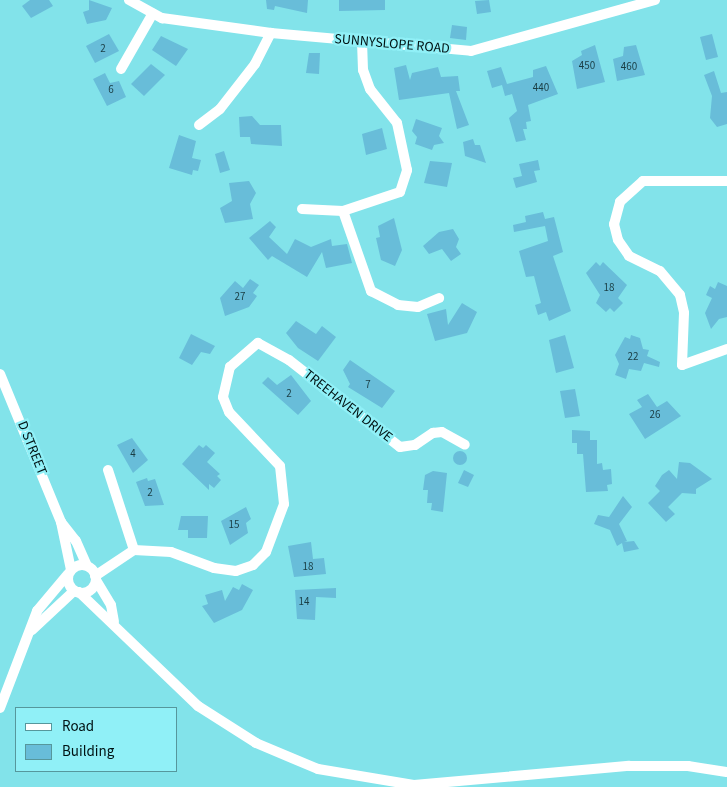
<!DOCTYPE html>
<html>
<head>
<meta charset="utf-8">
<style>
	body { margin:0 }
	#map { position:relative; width:727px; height:787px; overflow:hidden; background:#82e3ea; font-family:"Source Sans 3",sans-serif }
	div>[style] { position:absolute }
	.building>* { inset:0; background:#68bdd9 }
	.round { border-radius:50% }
	.minor>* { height:10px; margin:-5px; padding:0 5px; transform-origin:5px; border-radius:5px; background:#fff }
	.minor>.ring { margin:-5px; padding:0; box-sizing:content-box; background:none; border:10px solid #fff; border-radius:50% }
	span { translate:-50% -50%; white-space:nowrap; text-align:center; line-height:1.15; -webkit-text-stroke:4.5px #90f0f7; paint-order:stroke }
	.number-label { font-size:11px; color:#1a3d44 }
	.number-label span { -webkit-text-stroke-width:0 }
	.street-label { font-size:14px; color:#001213 }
	.legend { position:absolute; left:15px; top:707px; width:162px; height:65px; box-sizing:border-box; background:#90f0f7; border:1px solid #56979c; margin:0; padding:6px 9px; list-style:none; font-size:15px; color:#001213 }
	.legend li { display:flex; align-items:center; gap:10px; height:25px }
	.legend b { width:25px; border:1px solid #56979c }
</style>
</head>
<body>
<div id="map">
	<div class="building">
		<i style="clip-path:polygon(30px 0,49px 0,53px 6px,31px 18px,22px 6px)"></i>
		<i style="clip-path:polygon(89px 0,112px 8px,106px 20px,87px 24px,83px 12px,89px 10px)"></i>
		<i style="clip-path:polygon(266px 0,308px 0,307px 13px,275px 6px,274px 10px,267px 9px)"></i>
		<i style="clip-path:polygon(339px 0,385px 0,385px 10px,339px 11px)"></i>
		<i style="clip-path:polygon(489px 0,491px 12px,477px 14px,475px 1px)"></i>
		<i style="clip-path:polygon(452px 25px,467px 27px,466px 40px,450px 38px)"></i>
		<i style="clip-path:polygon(109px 34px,119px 51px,95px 63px,86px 46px)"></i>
		<i style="clip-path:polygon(712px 34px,718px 57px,706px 60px,700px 37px)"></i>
		<i style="clip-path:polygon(161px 36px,188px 49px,176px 66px,152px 50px)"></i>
		<i style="clip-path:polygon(595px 45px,605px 82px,577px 89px,572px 61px,582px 55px,581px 51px)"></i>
		<i style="clip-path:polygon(636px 45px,645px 75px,617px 81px,613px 59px,623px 56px,624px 47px)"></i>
		<i style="clip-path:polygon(309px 53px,320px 53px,319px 74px,306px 73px)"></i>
		<i style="clip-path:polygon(151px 64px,165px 75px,144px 96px,131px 84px)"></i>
		<i style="clip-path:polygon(406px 65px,410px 80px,412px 73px,438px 67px,441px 77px,458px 76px,460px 91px,456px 91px,469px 125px,457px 129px,449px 93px,399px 100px,394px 68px)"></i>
		<i style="clip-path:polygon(546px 66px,558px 94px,528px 105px,531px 121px,526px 122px,527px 129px,523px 129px,526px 140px,516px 142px,509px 118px,517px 111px,512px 94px,505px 96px,502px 85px,492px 88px,487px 71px,501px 67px,507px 84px,533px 77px,533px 70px)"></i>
		<i style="clip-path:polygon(714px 71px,721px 93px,727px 92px,727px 124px,717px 127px,710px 118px,712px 96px,704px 75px)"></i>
		<i style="clip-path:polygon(105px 73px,110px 83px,119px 81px,126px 97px,107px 106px,93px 79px)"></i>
		<i style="clip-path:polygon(252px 116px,260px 125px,281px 125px,282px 146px,251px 144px,250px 137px,240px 137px,239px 117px)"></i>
		<i style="clip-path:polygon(416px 119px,442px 128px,439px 136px,444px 143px,434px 145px,432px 150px,415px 144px,417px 137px,412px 131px)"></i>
		<i style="clip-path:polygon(382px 128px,387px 149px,366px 155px,362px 134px)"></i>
		<i style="clip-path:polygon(179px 135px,196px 141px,192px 158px,201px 160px,198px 171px,193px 170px,192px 175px,169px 168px)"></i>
		<i style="clip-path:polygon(473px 139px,475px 145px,480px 145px,486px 163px,465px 156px,463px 142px)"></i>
		<i style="clip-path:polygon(224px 151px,230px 170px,220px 173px,215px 154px)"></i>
		<i style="clip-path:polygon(538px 160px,540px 170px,534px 171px,537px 182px,516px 188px,513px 178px,522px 176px,519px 164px)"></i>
		<i style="clip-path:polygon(430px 161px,452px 163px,447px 187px,424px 183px)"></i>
		<i style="clip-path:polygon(249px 181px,256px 193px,250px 204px,253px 219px,225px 223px,220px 208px,232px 201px,229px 183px)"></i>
		<i style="clip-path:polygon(543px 212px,545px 219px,554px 217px,563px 252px,553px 256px,571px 311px,549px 321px,546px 312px,538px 315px,535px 305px,541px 303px,534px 276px,526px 277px,519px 251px,548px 241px,545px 226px,514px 232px,513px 225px,526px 222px,525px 216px)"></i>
		<i style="clip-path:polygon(394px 218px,402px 250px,395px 266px,381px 260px,376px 238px,380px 237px,378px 226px)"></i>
		<i style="clip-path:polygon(270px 221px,276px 227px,269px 237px,287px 254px,295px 239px,311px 247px,331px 239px,332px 246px,347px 244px,352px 263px,326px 268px,322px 252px,307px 277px,272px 256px,268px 260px,249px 238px)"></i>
		<i style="clip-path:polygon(453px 229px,459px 239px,456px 247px,461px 254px,451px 261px,442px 249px,429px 254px,423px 246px,439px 232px)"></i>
		<i style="clip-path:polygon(596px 262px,600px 266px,603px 262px,627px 285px,618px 298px,623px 303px,614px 312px,610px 308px,606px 312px,596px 303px,600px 295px,586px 273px)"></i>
		<i style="clip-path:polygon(250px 279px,259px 285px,253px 293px,257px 296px,249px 307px,225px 316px,220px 298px,235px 281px,243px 288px)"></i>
		<i style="clip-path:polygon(718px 282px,727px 286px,727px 317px,719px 319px,711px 329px,705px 313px,712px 298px,706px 295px,710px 286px,715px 289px)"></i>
		<i style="clip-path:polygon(462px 303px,477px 312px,467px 333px,435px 341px,427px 314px,446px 309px,448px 325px)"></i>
		<i style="clip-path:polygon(296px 321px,316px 334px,322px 326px,336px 337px,318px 361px,298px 348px,286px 333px)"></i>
		<i style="clip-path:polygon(191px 334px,215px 346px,210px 354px,201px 352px,192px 365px,179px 358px)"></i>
		<i style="clip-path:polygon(565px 335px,574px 368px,556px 373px,549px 340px)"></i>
		<i style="clip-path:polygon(631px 335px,640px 338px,643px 349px,649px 350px,647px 356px,660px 362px,659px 367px,644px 363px,641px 371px,629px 369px,626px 379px,615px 375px,619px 364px,615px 355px,625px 337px,630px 339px)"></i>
		<i style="clip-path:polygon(350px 360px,395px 391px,382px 408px,348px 387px,350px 384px,343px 370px)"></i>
		<i style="clip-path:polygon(291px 375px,311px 401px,298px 415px,262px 383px,268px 377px,277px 385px)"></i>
		<i style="clip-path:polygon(575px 389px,580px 416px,565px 418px,560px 391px)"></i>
		<i style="clip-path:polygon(648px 394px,657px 407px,667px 401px,681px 416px,645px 439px,629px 414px,642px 407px,637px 400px)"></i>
		<i style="clip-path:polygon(572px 430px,590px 431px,590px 440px,597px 440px,597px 464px,602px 463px,603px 470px,611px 469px,612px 484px,607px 485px,608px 491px,586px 492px,583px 454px,577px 454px,577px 443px,572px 443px)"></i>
		<i style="clip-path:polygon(132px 438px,148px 460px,133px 473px,117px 445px)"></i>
		<i style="clip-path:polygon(199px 445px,203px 448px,206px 445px,215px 453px,207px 462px,220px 474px,217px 476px,221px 480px,214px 488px,209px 484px,209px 490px,182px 464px)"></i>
		<i class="round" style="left:453px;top:451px;width:14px;height:14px"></i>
		<i style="clip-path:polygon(679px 462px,690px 463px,712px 479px,696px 489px,696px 494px,682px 493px,668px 507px,675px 514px,666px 522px,648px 503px,660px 491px,655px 486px,662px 475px,669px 470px,677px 479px)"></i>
		<i style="clip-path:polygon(464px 470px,474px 475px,468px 487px,458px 483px)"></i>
		<i style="clip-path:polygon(433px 471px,447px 473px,443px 512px,431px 510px,432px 503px,427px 503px,428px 490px,423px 490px,425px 475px)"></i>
		<i style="clip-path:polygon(147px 478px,148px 481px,155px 479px,164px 505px,145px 506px,136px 482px)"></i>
		<i style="clip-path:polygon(623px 496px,632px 507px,619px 524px,627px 541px,624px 542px,634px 541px,639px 549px,624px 552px,622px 543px,617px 546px,610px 530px,594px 524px,598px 515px,609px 517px)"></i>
		<i style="clip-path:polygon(246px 507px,251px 519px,246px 523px,248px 533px,230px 545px,221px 521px)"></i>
		<i style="clip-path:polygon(181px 516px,208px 516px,207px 538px,188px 538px,188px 530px,178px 530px)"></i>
		<i style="clip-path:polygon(311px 542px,313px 559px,324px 558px,326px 574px,294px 577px,288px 546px)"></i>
		<i style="clip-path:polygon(242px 584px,253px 590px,242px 610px,214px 623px,202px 606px,208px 604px,205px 595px,222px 590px,225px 601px,233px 587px,239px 590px)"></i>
		<i style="clip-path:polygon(336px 588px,336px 598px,316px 597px,315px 620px,297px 619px,295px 590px)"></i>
	</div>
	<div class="minor">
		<i style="left:129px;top:0;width:38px;rotate:29deg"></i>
		<i style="left:162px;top:18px;width:110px;rotate:7.8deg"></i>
		<i style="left:271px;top:33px;width:201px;rotate:5.1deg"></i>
		<i style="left:471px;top:51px;width:191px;rotate:-15.5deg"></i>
		<i style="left:121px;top:69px;width:64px;rotate:-60.3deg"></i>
		<i style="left:199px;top:125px;width:26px;rotate:-37deg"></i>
		<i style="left:220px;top:109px;width:57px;rotate:-52.1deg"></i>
		<i style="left:255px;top:64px;width:35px;rotate:-63deg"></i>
		<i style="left:727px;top:181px;width:84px;rotate:180deg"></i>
		<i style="left:643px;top:181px;width:31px;rotate:138deg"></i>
		<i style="left:620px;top:202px;width:23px;rotate:105deg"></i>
		<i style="left:614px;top:224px;width:16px;rotate:76deg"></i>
		<i style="left:618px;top:240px;width:19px;rotate:55deg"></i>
		<i style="left:629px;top:256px;width:34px;rotate:26deg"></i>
		<i style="left:660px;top:271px;width:31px;rotate:50deg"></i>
		<i style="left:680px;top:295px;width:18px;rotate:77deg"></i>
		<i style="left:684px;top:313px;width:52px;rotate:92.2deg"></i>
		<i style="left:682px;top:365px;width:48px;rotate:-19.6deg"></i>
		<i style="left:302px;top:209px;width:41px;rotate:2.8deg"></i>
		<i style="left:343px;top:211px;width:60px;rotate:-18.4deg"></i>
		<i style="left:400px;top:192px;width:23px;rotate:-72deg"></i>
		<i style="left:407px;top:170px;width:48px;rotate:-102deg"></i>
		<i style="left:397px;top:123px;width:43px;rotate:-128.5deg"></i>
		<i style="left:370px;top:89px;width:20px;rotate:-110deg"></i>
		<i style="left:363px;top:70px;width:28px;rotate:-92deg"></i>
		<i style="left:343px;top:211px;width:85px;rotate:70.7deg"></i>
		<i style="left:371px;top:291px;width:30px;rotate:27deg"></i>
		<i style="left:398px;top:305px;width:20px;rotate:6deg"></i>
		<i style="left:418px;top:307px;width:23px;rotate:-23deg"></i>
		<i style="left:0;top:374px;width:160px;rotate:67.6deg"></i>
		<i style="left:61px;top:522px;width:49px;rotate:78.2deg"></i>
		<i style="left:108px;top:470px;width:84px;rotate:72deg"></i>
		<i style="left:61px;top:522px;width:24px;rotate:52deg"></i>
		<i style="left:76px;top:541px;width:27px;rotate:66deg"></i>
		<i class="ring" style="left:68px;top:565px;width:18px;height:18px"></i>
		<i style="left:95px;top:576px;width:47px;rotate:-33.7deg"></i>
		<i style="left:134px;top:550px;width:37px;rotate:3deg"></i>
		<i style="left:171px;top:552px;width:46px;rotate:20.4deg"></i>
		<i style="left:214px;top:568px;width:22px;rotate:8deg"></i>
		<i style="left:236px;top:571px;width:18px;rotate:-19deg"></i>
		<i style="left:253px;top:565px;width:18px;rotate:-45deg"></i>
		<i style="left:266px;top:552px;width:51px;rotate:-69.4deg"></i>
		<i style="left:284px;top:504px;width:38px;rotate:-96deg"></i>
		<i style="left:280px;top:466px;width:74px;rotate:-133.4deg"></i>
		<i style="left:229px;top:412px;width:16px;rotate:-112deg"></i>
		<i style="left:223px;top:397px;width:31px;rotate:-77deg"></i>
		<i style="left:230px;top:367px;width:37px;rotate:-41deg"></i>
		<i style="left:258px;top:343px;width:35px;rotate:29deg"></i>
		<i style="left:289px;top:360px;width:141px;rotate:38.1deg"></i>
		<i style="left:400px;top:447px;width:15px;rotate:-8deg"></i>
		<i style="left:415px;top:445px;width:22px;rotate:-34deg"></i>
		<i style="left:433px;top:433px;width:9px;rotate:-6deg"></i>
		<i style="left:442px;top:432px;width:26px;rotate:29deg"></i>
		<i style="left:96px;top:580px;width:29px;rotate:59deg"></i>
		<i style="left:111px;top:605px;width:17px;rotate:80deg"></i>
		<i style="left:79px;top:592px;width:165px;rotate:43.8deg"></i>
		<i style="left:198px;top:706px;width:69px;rotate:32.5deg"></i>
		<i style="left:256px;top:743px;width:67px;rotate:22.8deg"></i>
		<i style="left:318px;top:769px;width:97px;rotate:9.5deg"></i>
		<i style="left:414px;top:785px;width:216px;rotate:-5.1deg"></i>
		<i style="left:629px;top:766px;width:59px"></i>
		<i style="left:688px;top:766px;width:39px;rotate:9deg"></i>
		<i style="left:32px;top:630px;width:57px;rotate:-42.9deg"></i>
		<i style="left:0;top:708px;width:104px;rotate:-69.1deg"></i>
		<i style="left:37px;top:611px;width:48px;rotate:-50deg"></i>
	</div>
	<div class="number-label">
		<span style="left:103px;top:49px">2</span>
		<span style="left:587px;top:66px">450</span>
		<span style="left:629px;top:67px">460</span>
		<span style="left:541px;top:88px">440</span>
		<span style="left:111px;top:90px">6</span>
		<span style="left:609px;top:288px">18</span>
		<span style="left:240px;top:297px">27</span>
		<span style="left:633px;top:357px">22</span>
		<span style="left:368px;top:385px">7</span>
		<span style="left:289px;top:394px">2</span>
		<span style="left:655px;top:415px">26</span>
		<span style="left:133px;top:454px">4</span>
		<span style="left:150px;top:493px">2</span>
		<span style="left:234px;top:525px">15</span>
		<span style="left:308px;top:567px">18</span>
		<span style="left:304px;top:602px">14</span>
	</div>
	<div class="street-label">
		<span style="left:392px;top:44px;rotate:5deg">SUNNYSLOPE ROAD</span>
		<span style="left:348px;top:406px;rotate:38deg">TREEHAVEN DRIVE</span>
		<span style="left:32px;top:448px;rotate:68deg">D STREET</span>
	</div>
	<ul class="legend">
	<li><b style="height:6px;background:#fff"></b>Road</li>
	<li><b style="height:14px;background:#68bdd9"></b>Building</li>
	</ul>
</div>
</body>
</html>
